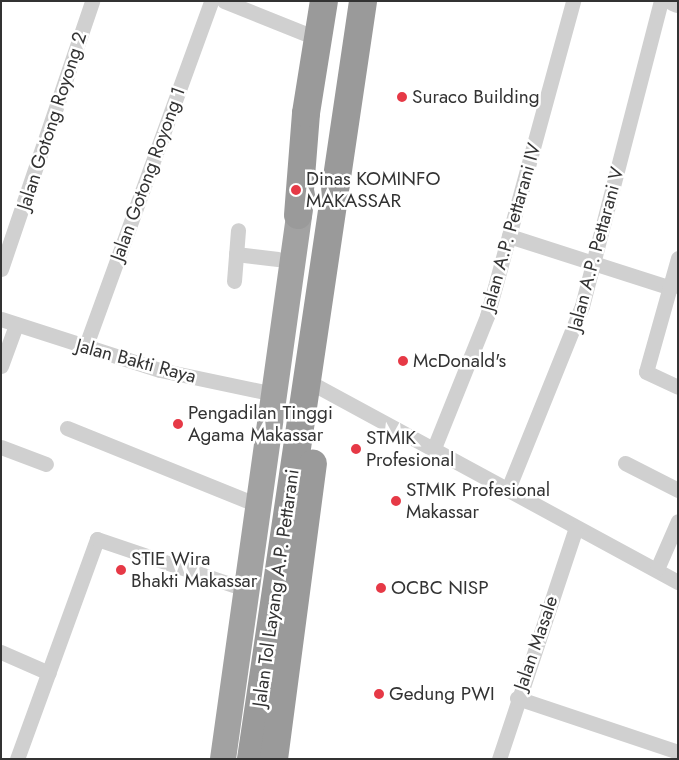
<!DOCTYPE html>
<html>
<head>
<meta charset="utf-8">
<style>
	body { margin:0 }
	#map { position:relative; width:679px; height:760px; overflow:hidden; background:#fff; font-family:Jost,sans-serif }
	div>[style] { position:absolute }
	.minor>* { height:15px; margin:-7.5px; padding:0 7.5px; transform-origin:7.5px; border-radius:7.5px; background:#d0d0d0 }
	.tertiary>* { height:20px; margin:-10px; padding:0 10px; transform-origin:10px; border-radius:10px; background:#d0d0d0 }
	.trunk>* { height:26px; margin:-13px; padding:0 13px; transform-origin:13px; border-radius:13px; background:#a2a2a2 }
	.motorway>* { height:28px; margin:-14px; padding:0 14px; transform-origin:14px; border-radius:14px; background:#9a9a9a }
	.dots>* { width:14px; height:14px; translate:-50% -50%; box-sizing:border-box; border:2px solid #fff; border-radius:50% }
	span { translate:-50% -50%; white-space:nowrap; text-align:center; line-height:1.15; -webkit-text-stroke:5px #fff; paint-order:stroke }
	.poi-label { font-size:19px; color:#333 }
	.left { translate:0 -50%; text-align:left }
	.street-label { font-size:19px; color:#333 }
	.frame { position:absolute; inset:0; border:2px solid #333; pointer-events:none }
</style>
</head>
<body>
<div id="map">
	<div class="minor">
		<i style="left:224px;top:1px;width:94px;rotate:21.9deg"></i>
		<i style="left:509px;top:236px;width:170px;rotate:17.8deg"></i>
		<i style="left:236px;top:254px;width:42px;rotate:6.8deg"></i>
		<i style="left:678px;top:258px;width:118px;rotate:105.7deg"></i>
		<i style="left:646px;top:372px;width:35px;rotate:25deg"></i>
		<i style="left:1px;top:269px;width:283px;rotate:-71.2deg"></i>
		<i style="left:234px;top:281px;width:51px;rotate:-85.5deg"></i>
		<i style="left:1px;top:319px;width:167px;rotate:17.8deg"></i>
		<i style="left:160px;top:370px;width:116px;rotate:11.9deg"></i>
		<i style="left:85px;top:348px;width:369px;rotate:-70deg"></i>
		<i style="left:1px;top:366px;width:44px;rotate:-69.9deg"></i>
		<i style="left:315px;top:385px;width:413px;rotate:28.5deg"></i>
		<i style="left:67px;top:428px;width:206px;rotate:22deg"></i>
		<i style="left:1px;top:447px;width:48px;rotate:20.7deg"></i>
		<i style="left:434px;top:448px;width:142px;rotate:-68.1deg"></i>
		<i style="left:487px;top:316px;width:327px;rotate:-74.7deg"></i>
		<i style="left:625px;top:463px;width:59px;rotate:27deg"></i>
		<i style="left:508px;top:489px;width:197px;rotate:-68deg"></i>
		<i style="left:582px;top:306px;width:315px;rotate:-75.5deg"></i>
		<i style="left:657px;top:569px;width:52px;rotate:-66.4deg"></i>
		<i style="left:1px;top:652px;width:52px;rotate:23.6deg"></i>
		<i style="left:517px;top:698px;width:170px;rotate:18.5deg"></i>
		<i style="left:17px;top:759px;width:234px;rotate:-70deg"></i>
		<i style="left:97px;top:539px;width:156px;rotate:18.7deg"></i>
		<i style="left:499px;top:759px;width:244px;rotate:-71.6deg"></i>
	</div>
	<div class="tertiary">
		<i style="left:673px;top:1px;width:5px;rotate:22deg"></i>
	</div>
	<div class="trunk">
		<i style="left:223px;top:759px;width:570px;rotate:-82.03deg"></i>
	</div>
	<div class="motorway">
		<i style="left:298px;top:215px;width:102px;rotate:-85.5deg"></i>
		<i style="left:306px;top:113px;width:113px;rotate:-80.9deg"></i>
		<i style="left:251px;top:759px;width:766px;rotate:-81.59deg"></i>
		<i style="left:274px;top:759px;width:298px;rotate:-82.5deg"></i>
	</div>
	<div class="dots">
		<i style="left:402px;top:97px;background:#e63946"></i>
		<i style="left:296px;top:190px;background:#e63946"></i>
		<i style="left:403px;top:361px;background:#e63946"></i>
		<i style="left:178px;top:424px;background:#e63946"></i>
		<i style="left:356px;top:449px;background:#e63946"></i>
		<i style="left:396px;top:501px;background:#e63946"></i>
		<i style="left:121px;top:570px;background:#e63946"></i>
		<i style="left:381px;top:588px;background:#e63946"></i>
		<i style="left:379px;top:694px;background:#e63946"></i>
	</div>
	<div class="poi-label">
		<span class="left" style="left:412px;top:97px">Suraco Building</span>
		<span class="left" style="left:306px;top:190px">Dinas KOMINFO<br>MAKASSAR</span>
		<span class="left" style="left:413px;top:361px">McDonald's</span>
		<span class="left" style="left:188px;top:424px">Pengadilan Tinggi<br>Agama Makassar</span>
		<span class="left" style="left:366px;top:449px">STMIK<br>Profesional</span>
		<span class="left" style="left:406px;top:501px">STMIK Profesional<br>Makassar</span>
		<span class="left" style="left:131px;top:570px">STIE Wira<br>Bhakti Makassar</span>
		<span class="left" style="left:391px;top:588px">OCBC NISP</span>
		<span class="left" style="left:389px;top:694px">Gedung PWI</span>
	</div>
	<div class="street-label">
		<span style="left:52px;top:121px;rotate:-72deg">Jalan Gotong Royong 2</span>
		<span style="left:148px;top:174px;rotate:-70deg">Jalan Gotong Royong 1</span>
		<span style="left:511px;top:227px;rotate:-74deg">Jalan A.P. Pettarani IV</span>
		<span style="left:596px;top:249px;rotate:-75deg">Jalan A.P. Pettarani V</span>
		<span style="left:136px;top:361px;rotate:15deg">Jalan Bakti Raya</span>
		<span style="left:276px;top:588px;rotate:-82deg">Jalan Tol Layang A.P. Pettarani</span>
		<span style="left:536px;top:643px;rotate:-71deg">Jalan Masale</span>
	</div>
	<div class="frame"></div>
</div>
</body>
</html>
